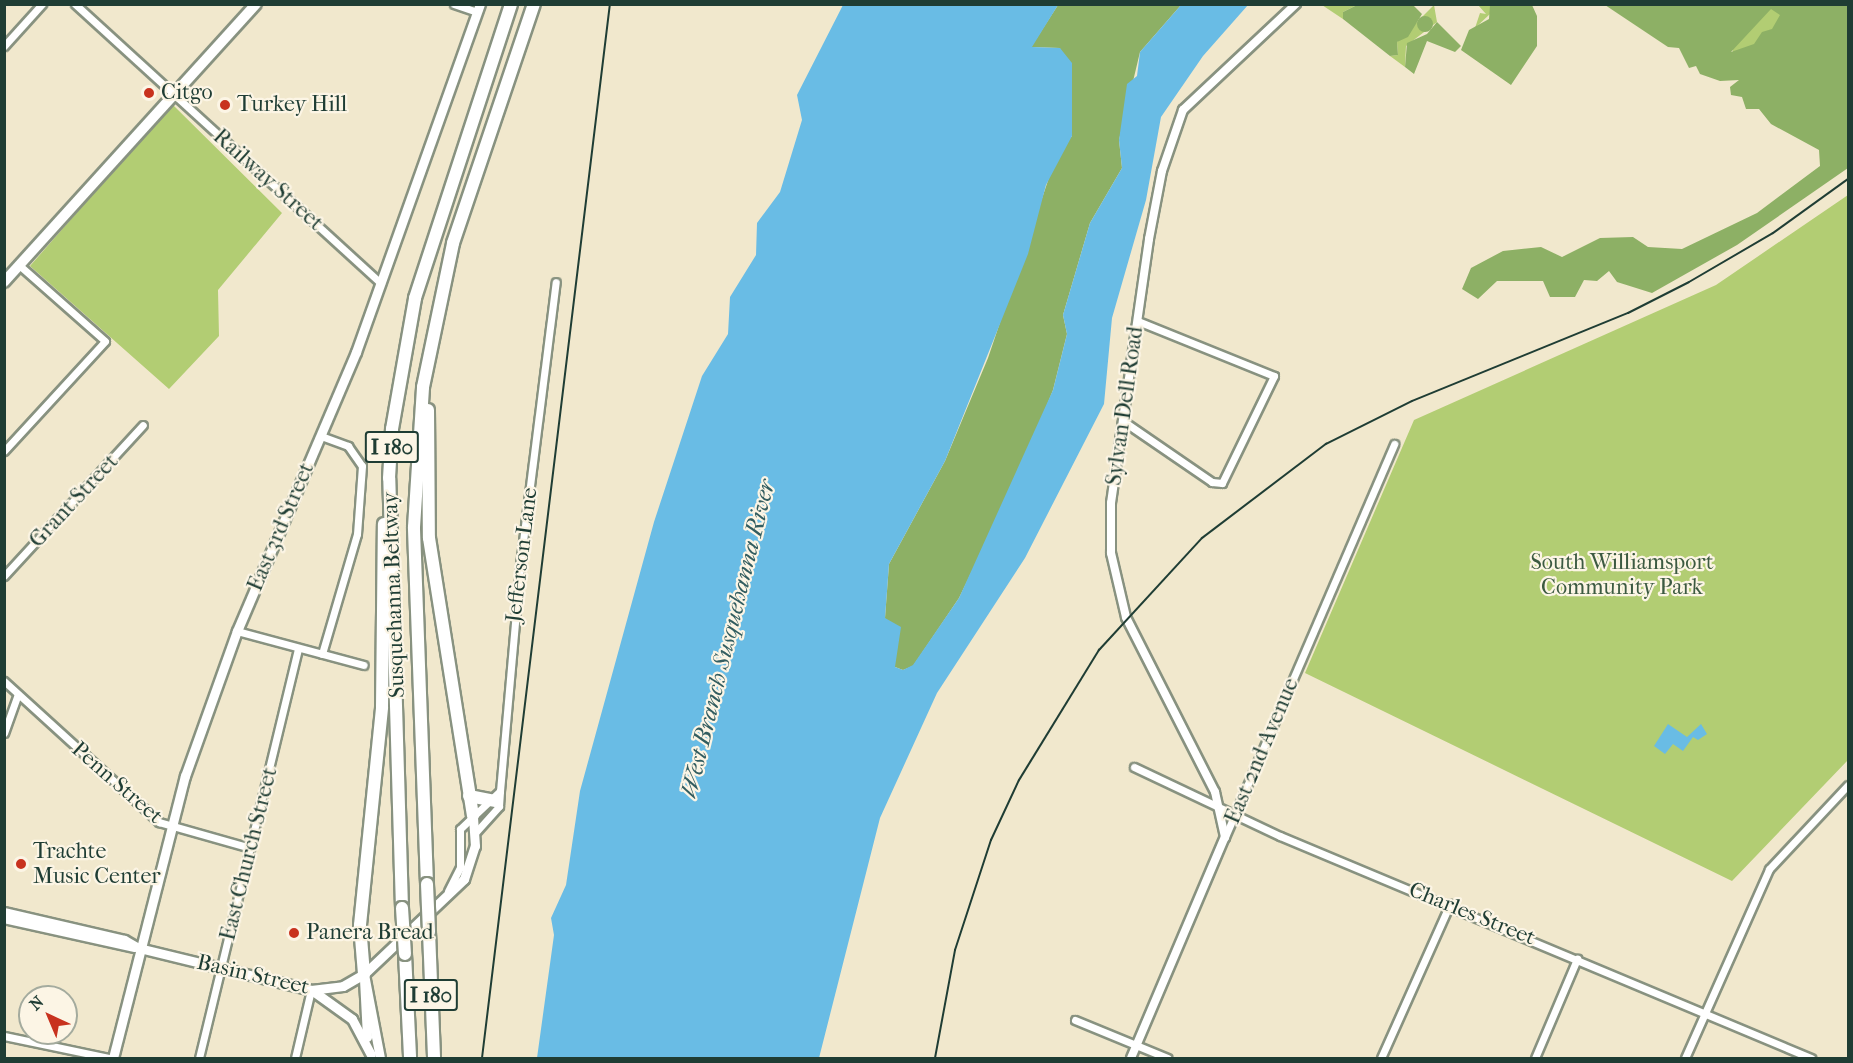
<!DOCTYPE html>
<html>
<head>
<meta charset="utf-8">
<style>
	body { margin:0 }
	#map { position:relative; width:1853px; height:1063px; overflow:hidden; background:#f1e8cd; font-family:"IM FELL French Canon",serif }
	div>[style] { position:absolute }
	.green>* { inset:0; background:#b2cd73 }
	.forest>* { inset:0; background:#8db065 }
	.round { border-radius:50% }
	.water>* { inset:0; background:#69bce5 }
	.roads { filter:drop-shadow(2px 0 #889280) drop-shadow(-2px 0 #889280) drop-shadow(0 2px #889280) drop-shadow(0 -2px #889280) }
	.minor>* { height:7px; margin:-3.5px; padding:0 3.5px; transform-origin:3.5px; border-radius:3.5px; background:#fff }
	.tertiary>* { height:8px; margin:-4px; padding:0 4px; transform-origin:4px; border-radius:4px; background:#fff }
	.secondary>* { height:9px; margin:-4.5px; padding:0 4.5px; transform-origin:4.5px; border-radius:4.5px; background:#fff }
	.primary>* { height:10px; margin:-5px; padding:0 5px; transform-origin:5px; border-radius:5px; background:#fff }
	.motorway>* { height:12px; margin:-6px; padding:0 6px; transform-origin:6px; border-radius:6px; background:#fff }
	.rail>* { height:2px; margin:-1px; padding:0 1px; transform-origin:1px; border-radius:1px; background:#1f3d34 }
	.bridges { filter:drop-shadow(2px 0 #889280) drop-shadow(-2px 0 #889280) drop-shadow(0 2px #889280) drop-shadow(0 -2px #889280) }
	.motorway-bridge>* { height:12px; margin:-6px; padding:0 6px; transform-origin:6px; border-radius:6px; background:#fff }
	.dots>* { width:16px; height:16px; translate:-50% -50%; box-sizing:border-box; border:3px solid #fcf5e5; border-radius:50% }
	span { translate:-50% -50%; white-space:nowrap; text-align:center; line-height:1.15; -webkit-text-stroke:4.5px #fcf5e5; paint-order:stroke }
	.shield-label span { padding:2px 4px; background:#fcf5e5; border:2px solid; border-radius:4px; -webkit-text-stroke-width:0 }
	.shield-label { font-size:21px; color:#1f3d34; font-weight:700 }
	.poi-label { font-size:22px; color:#1f3d34 }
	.left { translate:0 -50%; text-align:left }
	.street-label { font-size:22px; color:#1f3d34 }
	.park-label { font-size:22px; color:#3c5a41 }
	.water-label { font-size:24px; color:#325d60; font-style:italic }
	.frame { position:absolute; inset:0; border:6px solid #1f3d34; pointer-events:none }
	.north { position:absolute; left:18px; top:985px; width:60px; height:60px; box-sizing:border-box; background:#fcf5e5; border:2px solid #a4ab9e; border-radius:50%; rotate:316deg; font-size:16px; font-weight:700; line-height:24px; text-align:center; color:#1f3d34 }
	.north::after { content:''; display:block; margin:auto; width:21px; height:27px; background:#c8321e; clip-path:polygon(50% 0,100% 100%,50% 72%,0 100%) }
</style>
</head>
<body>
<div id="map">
	<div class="green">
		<i style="clip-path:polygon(1322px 5px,1357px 5px,1343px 12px,1343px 19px)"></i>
		<i style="clip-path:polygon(1434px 5px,1437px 22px,1406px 46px,1405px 67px,1390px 56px,1398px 55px,1397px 42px)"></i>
		<i style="clip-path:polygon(1478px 5px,1490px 5px,1490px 14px,1475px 28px,1480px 13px,1486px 14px)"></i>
		<i style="clip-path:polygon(1774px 5px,1789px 5px,1779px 25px,1734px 63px,1732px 45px)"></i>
		<i style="clip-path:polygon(172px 104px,282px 213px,218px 290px,219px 336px,169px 389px,30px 266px)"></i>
		<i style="clip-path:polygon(1848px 195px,1848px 760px,1732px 881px,1305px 673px,1414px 420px,1716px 285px)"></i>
	</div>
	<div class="forest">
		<i style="clip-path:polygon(1058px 5px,1181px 5px,1140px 52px,1119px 140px,1122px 168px,1090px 223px,1063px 315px,1067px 334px,1053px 390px,1022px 467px,959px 598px,913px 666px,903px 670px,895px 667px,885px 618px,889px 564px,945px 461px,988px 358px,1057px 154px,1072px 136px,1060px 48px,1031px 47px)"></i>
		<i style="clip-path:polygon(1357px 5px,1413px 5px,1422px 14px,1408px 37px,1397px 42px,1398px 55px,1390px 56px,1343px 19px,1343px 12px)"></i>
		<i style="clip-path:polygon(1490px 5px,1532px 5px,1537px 16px,1537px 46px,1511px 85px,1461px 50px,1469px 30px,1489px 19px)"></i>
		<i style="clip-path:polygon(evenodd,1605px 5px,1848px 5px,1848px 168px,1737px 245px,1652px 293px,1617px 282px,1609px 271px,1597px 281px,1584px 280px,1575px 297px,1550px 297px,1543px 281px,1497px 281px,1478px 299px,1462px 289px,1471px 268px,1503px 251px,1541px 247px,1562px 257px,1600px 238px,1633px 237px,1648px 247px,1682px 249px,1757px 213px,1820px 166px,1819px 150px,1771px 124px,1759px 109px,1746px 109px,1742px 97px,1731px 95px,1730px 87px,1739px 80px,1720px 81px,1700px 74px,1696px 66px,1689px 68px,1679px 48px,1668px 47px,1605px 5px,1771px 9px,1780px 15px,1772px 29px,1762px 32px,1754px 44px,1731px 52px,1771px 9px)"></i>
		<i class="round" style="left:1417px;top:16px;width:16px;height:16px"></i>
		<i style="clip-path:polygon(1437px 22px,1461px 46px,1455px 52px,1427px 41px,1414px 74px,1405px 67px,1407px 43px,1427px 34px)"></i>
	</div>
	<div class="water">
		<i style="clip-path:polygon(843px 5px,1058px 5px,1032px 47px,1060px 48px,1072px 63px,1072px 136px,1046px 185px,1028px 254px,945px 461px,889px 564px,885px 618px,901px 627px,895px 667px,903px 670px,913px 665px,959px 598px,1053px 390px,1067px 334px,1063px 315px,1090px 223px,1122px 168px,1119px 140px,1127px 84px,1137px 76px,1140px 52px,1181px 5px,1248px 5px,1203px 56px,1161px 117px,1146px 200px,1112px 318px,1104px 404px,1025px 558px,937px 693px,880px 818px,819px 1058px,537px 1058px,554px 935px,551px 918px,566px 885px,580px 791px,654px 522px,702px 376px,728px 334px,730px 297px,756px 255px,757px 223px,780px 192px,802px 120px,797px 95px)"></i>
		<i style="clip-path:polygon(1668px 724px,1687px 737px,1701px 724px,1707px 734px,1698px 740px,1693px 737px,1683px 751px,1673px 744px,1665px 754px,1654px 746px)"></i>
	</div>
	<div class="roads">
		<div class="minor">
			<i style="left:75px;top:4px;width:414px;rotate:42.4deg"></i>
			<i style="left:454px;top:4px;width:24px;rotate:19deg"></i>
			<i style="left:4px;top:46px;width:57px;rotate:-47.9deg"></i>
			<i style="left:1123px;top:421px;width:108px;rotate:34.4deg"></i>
			<i style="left:1212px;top:482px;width:10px;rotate:6deg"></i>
			<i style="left:1222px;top:483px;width:119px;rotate:-64.1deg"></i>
			<i style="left:1274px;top:376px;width:147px;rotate:-158deg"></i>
			<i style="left:321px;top:436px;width:29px;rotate:20deg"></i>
			<i style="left:348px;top:446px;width:24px;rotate:55deg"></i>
			<i style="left:362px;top:466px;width:68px;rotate:94.2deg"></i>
			<i style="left:357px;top:534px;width:125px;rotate:106.3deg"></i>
			<i style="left:4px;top:451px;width:149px;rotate:-47.4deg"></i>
			<i style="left:105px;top:341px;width:115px;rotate:-138.5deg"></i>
			<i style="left:4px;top:576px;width:205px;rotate:-47.4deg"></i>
			<i style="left:237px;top:631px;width:131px;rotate:15deg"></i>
			<i style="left:4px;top:681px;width:210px;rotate:42.3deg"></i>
			<i style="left:159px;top:822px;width:95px;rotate:15.9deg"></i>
			<i style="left:4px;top:733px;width:41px;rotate:-70.3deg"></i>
			<i style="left:1134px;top:767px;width:161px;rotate:25.3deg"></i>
			<i style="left:1280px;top:836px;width:576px;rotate:22.69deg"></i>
			<i style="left:475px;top:833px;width:36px;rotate:-48deg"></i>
			<i style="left:499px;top:806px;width:15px;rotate:-86deg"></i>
			<i style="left:1225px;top:837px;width:428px;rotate:-66.7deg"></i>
			<i style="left:448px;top:891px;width:27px;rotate:-63deg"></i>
			<i style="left:460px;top:867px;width:38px;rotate:-90deg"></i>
			<i style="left:460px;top:829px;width:55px;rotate:-43.5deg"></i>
			<i style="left:500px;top:791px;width:227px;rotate:-84.9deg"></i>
			<i style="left:520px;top:565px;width:285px;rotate:-82.8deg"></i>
			<i style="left:1075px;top:1020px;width:100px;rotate:22.4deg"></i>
			<i style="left:4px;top:1036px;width:107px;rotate:11.8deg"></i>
			<i style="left:199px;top:1058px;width:421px;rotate:-76.4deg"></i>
			<i style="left:295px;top:1058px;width:70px;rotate:-76.8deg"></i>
			<i style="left:1381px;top:1058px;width:169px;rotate:-65.9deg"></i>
			<i style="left:1535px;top:1058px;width:108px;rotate:-67deg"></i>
			<i style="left:1685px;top:1058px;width:207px;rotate:-66deg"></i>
			<i style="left:1769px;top:869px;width:115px;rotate:-46.8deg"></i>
		</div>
		<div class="tertiary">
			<i style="left:4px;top:912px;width:124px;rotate:13deg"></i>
			<i style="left:125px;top:940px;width:16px;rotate:30deg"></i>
			<i style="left:4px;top:919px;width:134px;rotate:12.5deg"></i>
			<i style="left:1131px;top:1058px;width:240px;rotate:-67deg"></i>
			<i style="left:1225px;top:837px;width:46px;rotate:-102.5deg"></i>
			<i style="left:1215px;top:792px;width:196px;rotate:-117deg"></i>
			<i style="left:1126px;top:617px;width:66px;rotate:-103.2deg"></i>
			<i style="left:1111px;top:553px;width:50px;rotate:-90deg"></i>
			<i style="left:1111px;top:503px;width:267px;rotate:-81.8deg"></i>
			<i style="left:1149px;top:239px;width:69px;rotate:-79.2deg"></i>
			<i style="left:1162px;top:171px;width:65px;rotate:-71deg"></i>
			<i style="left:1183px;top:110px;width:155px;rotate:-43.2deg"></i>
		</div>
		<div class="secondary">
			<i style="left:139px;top:948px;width:177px;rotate:13.7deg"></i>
			<i style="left:311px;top:990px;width:32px;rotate:-7deg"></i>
			<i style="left:343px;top:986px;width:24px;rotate:-30deg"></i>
			<i style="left:364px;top:974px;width:138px;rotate:-43.5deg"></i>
			<i style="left:464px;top:879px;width:35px;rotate:-72deg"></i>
			<i style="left:475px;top:846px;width:30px;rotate:-94deg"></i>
			<i style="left:364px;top:974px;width:86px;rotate:79.2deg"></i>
			<i style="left:364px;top:979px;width:58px;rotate:87deg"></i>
			<i style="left:313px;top:991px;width:48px;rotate:35.7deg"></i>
			<i style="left:352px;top:1019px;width:40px;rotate:62deg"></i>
			<i style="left:113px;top:1058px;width:291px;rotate:-75.7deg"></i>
			<i style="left:185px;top:776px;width:154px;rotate:-70.3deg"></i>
			<i style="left:237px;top:631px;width:303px;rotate:-66.9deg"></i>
			<i style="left:356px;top:352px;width:369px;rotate:-70.4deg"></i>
		</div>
		<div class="primary">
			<i style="left:4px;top:282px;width:375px;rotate:-47.8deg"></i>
		</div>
		<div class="motorway">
			<i style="left:428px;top:410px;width:128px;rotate:89.6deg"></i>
			<i style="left:429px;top:538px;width:281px;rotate:81deg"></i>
			<i style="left:469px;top:796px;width:26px;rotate:11deg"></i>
			<i style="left:427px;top:884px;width:357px;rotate:-92.1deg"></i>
			<i style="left:414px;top:527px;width:140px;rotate:-86.3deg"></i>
			<i style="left:423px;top:387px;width:147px;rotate:-78.2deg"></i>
			<i style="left:453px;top:243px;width:252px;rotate:-71.3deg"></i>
			<i style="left:402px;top:908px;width:430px;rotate:-91.7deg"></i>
			<i style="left:389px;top:478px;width:49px;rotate:-86.5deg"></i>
			<i style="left:392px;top:429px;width:133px;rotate:-80deg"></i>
			<i style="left:415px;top:298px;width:309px;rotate:-71.9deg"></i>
			<i style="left:429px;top:932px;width:126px;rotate:87.7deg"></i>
			<i style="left:405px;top:954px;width:104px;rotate:87.2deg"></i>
			<i style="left:364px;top:974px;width:49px;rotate:-94.7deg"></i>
			<i style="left:360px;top:925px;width:219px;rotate:-84.2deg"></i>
			<i style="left:382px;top:707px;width:183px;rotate:-89.4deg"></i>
		</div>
	</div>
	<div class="rail">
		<i style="left:482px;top:1058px;width:1062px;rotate:-83.08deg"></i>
		<i style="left:935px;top:1058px;width:110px;rotate:-79.5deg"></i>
		<i style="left:955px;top:950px;width:116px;rotate:-71.9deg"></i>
		<i style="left:991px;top:840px;width:66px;rotate:-65deg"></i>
		<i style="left:1019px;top:780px;width:153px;rotate:-58.4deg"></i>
		<i style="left:1099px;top:650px;width:152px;rotate:-47.4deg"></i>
		<i style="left:1202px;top:538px;width:156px;rotate:-37.2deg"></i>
		<i style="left:1326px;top:444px;width:96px;rotate:-26.6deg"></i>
		<i style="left:1412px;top:401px;width:233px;rotate:-22.2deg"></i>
		<i style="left:1628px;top:313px;width:68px;rotate:-26.9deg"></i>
		<i style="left:1689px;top:282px;width:97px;rotate:-30.3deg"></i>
		<i style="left:1773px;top:233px;width:92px;rotate:-35.8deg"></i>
	</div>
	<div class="bridges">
		<div class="motorway-bridge">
			<i style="left:427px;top:884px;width:48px;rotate:87.6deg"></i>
			<i style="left:402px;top:908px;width:46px;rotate:86.3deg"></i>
		</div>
	</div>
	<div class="dots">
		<i style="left:149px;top:93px;background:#c8321e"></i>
		<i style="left:225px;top:105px;background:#c8321e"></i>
		<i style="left:21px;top:864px;background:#c8321e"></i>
		<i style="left:294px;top:933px;background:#c8321e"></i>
	</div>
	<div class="shield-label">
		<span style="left:392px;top:447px">I 180</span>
		<span style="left:431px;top:995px">I 180</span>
	</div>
	<div class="poi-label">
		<span class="left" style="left:161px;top:93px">Citgo</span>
		<span class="left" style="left:237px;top:105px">Turkey Hill</span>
		<span class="left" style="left:33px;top:864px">Trachte<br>Music Center</span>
		<span class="left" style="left:306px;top:933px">Panera Bread</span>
	</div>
	<div class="street-label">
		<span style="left:268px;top:180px;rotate:42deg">Railway Street</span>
		<span style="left:1125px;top:406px;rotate:-82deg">Sylvan Dell Road</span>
		<span style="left:74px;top:501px;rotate:-47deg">Grant Street</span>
		<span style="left:281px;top:527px;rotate:-67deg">East 3rd Street</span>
		<span style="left:522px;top:555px;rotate:-83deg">Jefferson Lane</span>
		<span style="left:394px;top:595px;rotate:-92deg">Susquehanna Beltway</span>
		<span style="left:1262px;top:751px;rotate:-67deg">East 2nd Avenue</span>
		<span style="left:117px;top:783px;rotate:41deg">Penn Street</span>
		<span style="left:249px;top:854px;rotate:-76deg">East Church Street</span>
		<span style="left:1472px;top:914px;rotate:22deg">Charles Street</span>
		<span style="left:253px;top:975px;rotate:13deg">Basin Street</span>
	</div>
	<div class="park-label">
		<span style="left:1622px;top:575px">South Williamsport<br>Community Park</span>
	</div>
	<div class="water-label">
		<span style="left:728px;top:639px;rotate:-76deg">West Branch Susquehanna River</span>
	</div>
	<div class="frame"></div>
	<div class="north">N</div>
</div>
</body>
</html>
